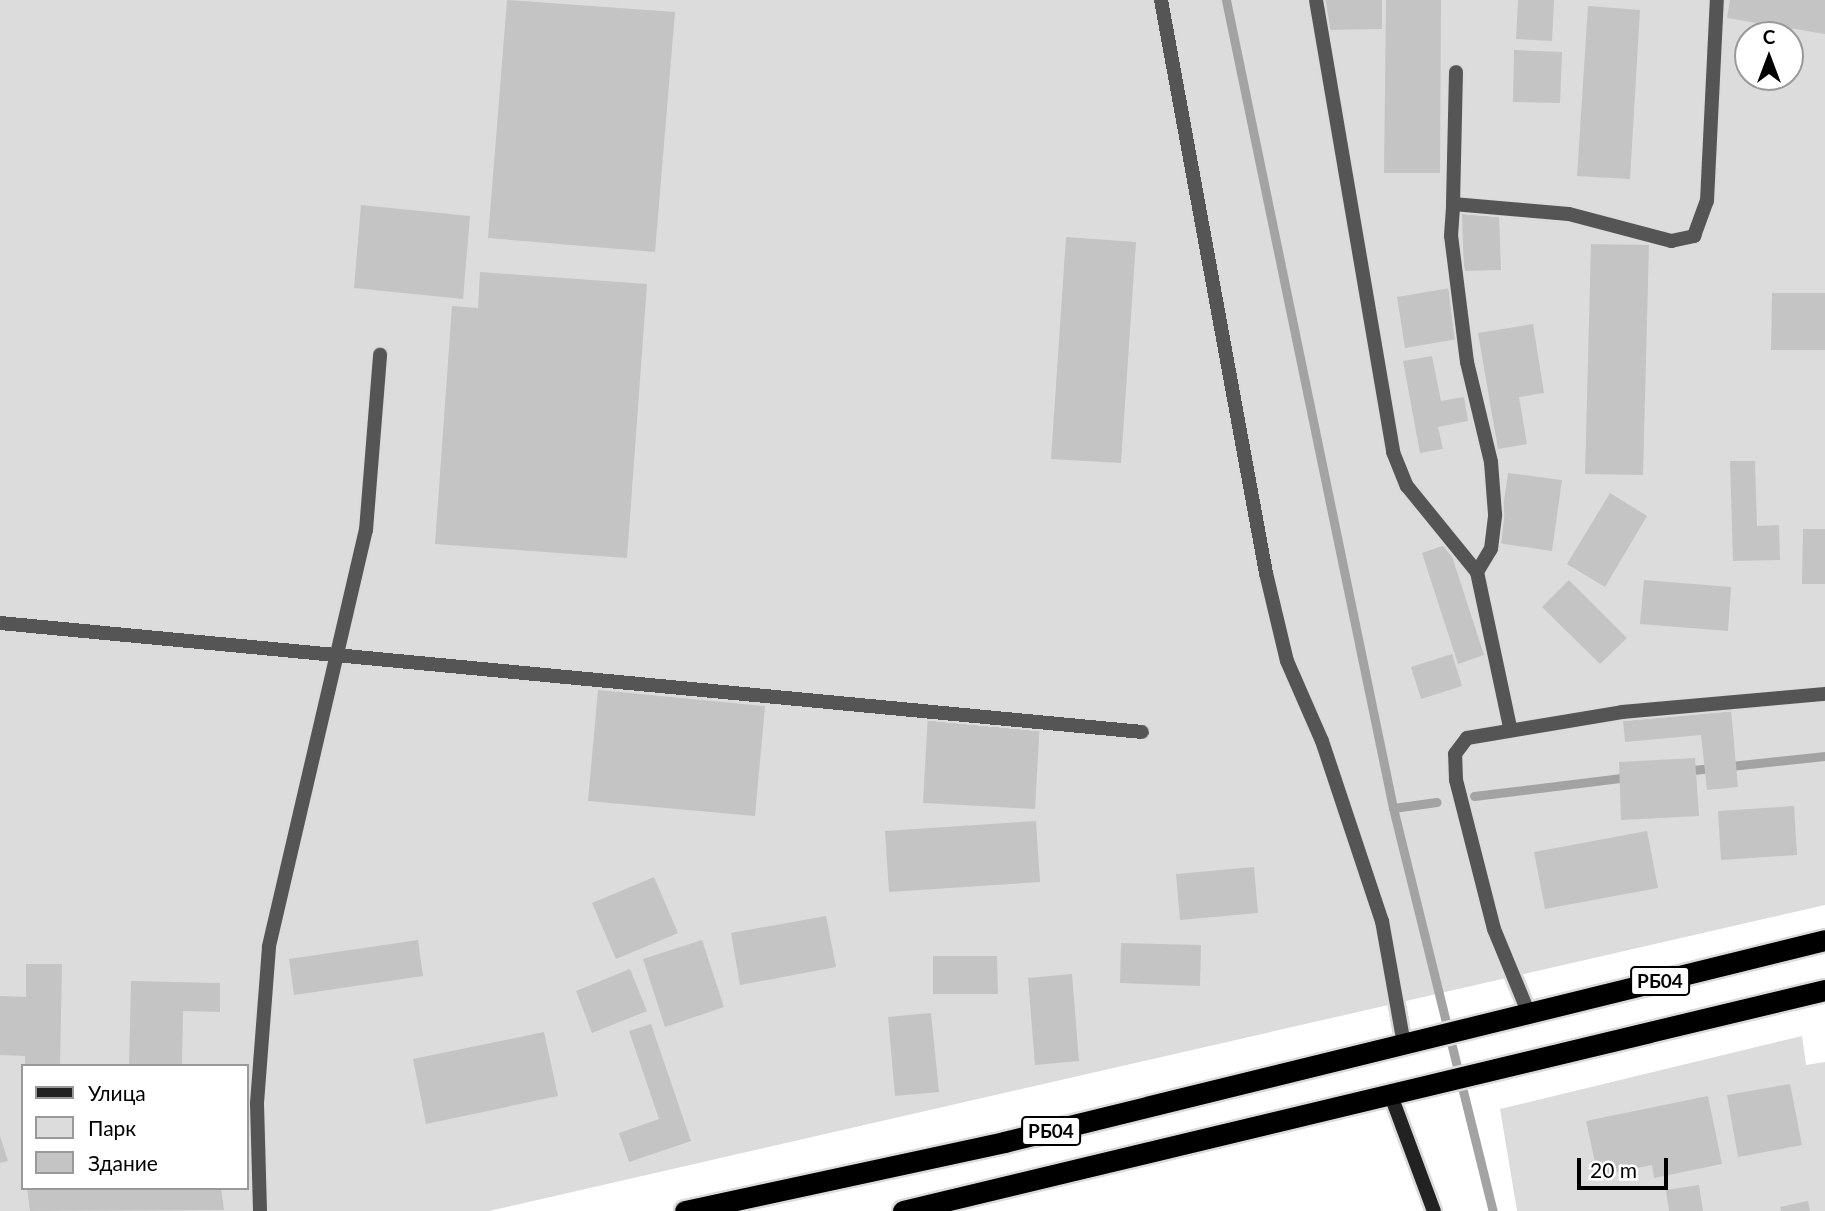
<!DOCTYPE html>
<html>
<head>
<meta charset="utf-8">
<style>
	body { margin:0 }
	#map { position:relative; width:1825px; height:1211px; overflow:hidden; background:#fff; font-family:Lato,sans-serif }
	div>[style] { position:absolute }
	.green>* { inset:0; background:#dcdcdc }
	.stream>* { height:9px; margin:-4.5px; padding:0 4.5px; transform-origin:4.5px; border-radius:4.5px; background:#a3a3a3 }
	.building>* { inset:0; background:#c4c4c4 }
	.roads { filter:drop-shadow(2px 0 #dbdbdb) drop-shadow(-2px 0 #dbdbdb) drop-shadow(0 2px #dbdbdb) drop-shadow(0 -2px #dbdbdb) }
	.lane>* { height:14px; margin:-7px; padding:0 7px; transform-origin:7px; border-radius:7px; background:#555 }
	.street>* { height:14px; margin:-7px; padding:0 7px; transform-origin:7px; border-radius:7px; background:#555 }
	.secondary>* { height:14px; margin:-7px; padding:0 7px; transform-origin:7px; border-radius:7px; background:#222 }
	.highway>* { height:21px; margin:-10.5px; padding:0 10.5px; transform-origin:10.5px; border-radius:10.5px; background:#000 }
	span { translate:-50% -50%; white-space:nowrap; text-align:center; line-height:1.15; -webkit-text-stroke:6px #fff; paint-order:stroke }
	.shield-label span { padding:2px 5px; background:#fff; border:2px solid; border-radius:5px; -webkit-text-stroke-width:0 }
	.shield-label { font-size:19px; color:#000; font-weight:700 }
	.legend { position:absolute; left:21px; top:1064px; width:228px; height:126px; box-sizing:border-box; background:#fff; border:2px solid #999; margin:0; padding:9px 12px; list-style:none; font-size:21px; color:#000 }
	.legend li { display:flex; align-items:center; gap:14px; height:35px }
	.legend b { width:35px; border:2px solid #999 }
	.north { position:absolute; left:1734px; top:21px; width:70px; height:70px; box-sizing:border-box; background:#fff; border:2px solid #999; border-radius:50%; rotate:0deg; font-size:19px; font-weight:700; line-height:28px; text-align:center; color:#000 }
	.north::after { content:''; display:block; margin:auto; width:24px; height:32px; background:#000; clip-path:polygon(50% 0,100% 100%,50% 72%,0 100%) }
	.scale { position:absolute; left:1577px; top:1158px; width:91px; height:32px; box-sizing:border-box; border:4px solid #000; border-top:0; padding-left:9px; font-size:21px; line-height:24px; white-space:nowrap; color:#000; -webkit-text-stroke:5px #fff; paint-order:stroke }
</style>
</head>
<body>
<div id="map">
	<div class="green">
		<i style="clip-path:polygon(evenodd,0 0,1825px 0,1825px 905px,489px 1211px,0 1211px,0 0,1748px 35px,1790px 35px,1790px 77px,1748px 77px,1748px 35px,0 0,23px 1066px,247px 1066px,247px 1188px,23px 1188px,23px 1066px)"></i>
		<i style="clip-path:polygon(1802px 1036px,1806px 1065px,1825px 1062px,1825px 1211px,1517px 1211px,1500px 1109px)"></i>
	</div>
	<div class="stream">
		<i style="left:1226px;top:0;width:825px;rotate:78.32deg"></i>
		<i style="left:1393px;top:808px;width:415px;rotate:76.1deg"></i>
		<i style="left:1684px;top:771px;width:142px;rotate:-6.1deg"></i>
		<i style="left:1474px;top:796px;width:155px;rotate:-7deg"></i>
		<i style="left:1393px;top:808px;width:44px;rotate:-7.8deg"></i>
	</div>
	<div class="building">
		<i style="clip-path:polygon(507px 0,675px 12px,655px 252px,488px 238px)"></i>
		<i style="clip-path:polygon(1323px 0,1382px 0,1382px 29px,1324px 30px)"></i>
		<i style="clip-path:polygon(1386px 0,1441px 0,1440px 173px,1384px 173px)"></i>
		<i style="clip-path:polygon(1518px 0,1554px 0,1552px 41px,1516px 39px)"></i>
		<i style="clip-path:polygon(1730px 0,1825px 0,1825px 34px,1727px 18px)"></i>
		<i style="clip-path:polygon(1588px 6px,1640px 10px,1630px 179px,1577px 176px)"></i>
		<i style="clip-path:polygon(1514px 50px,1562px 52px,1560px 103px,1513px 102px)"></i>
		<i style="clip-path:polygon(361px 205px,470px 216px,463px 299px,354px 288px)"></i>
		<i style="clip-path:polygon(1499px 213px,1501px 270px,1464px 271px,1462px 214px)"></i>
		<i style="clip-path:polygon(1066px 237px,1136px 242px,1121px 463px,1051px 459px)"></i>
		<i style="clip-path:polygon(1591px 244px,1649px 245px,1643px 475px,1585px 474px)"></i>
		<i style="clip-path:polygon(480px 272px,647px 284px,627px 558px,435px 544px,452px 306px,478px 308px)"></i>
		<i style="clip-path:polygon(1450px 288px,1458px 339px,1405px 348px,1397px 297px)"></i>
		<i style="clip-path:polygon(1772px 293px,1825px 293px,1825px 350px,1771px 350px)"></i>
		<i style="clip-path:polygon(1533px 324px,1544px 393px,1519px 397px,1527px 444px,1498px 449px,1478px 333px)"></i>
		<i style="clip-path:polygon(1432px 356px,1441px 401px,1464px 397px,1468px 421px,1438px 427px,1443px 449px,1420px 453px,1403px 361px)"></i>
		<i style="clip-path:polygon(1730px 461px,1755px 461px,1757px 526px,1779px 525px,1780px 560px,1733px 561px)"></i>
		<i style="clip-path:polygon(1508px 473px,1562px 480px,1552px 551px,1498px 543px)"></i>
		<i style="clip-path:polygon(1610px 493px,1647px 516px,1605px 587px,1567px 564px)"></i>
		<i style="clip-path:polygon(1803px 529px,1825px 529px,1825px 584px,1802px 584px)"></i>
		<i style="clip-path:polygon(1448px 544px,1484px 655px,1458px 664px,1422px 553px)"></i>
		<i style="clip-path:polygon(1569px 580px,1627px 638px,1600px 664px,1542px 607px)"></i>
		<i style="clip-path:polygon(1644px 580px,1731px 587px,1728px 631px,1640px 624px)"></i>
		<i style="clip-path:polygon(1452px 654px,1462px 686px,1421px 699px,1411px 667px)"></i>
		<i style="clip-path:polygon(598px 690px,765px 706px,755px 816px,588px 801px)"></i>
		<i style="clip-path:polygon(1731px 710px,1738px 787px,1707px 790px,1701px 735px,1625px 742px,1623px 720px)"></i>
		<i style="clip-path:polygon(928px 714px,1040px 720px,1035px 809px,923px 803px)"></i>
		<i style="clip-path:polygon(1695px 758px,1699px 816px,1621px 820px,1619px 762px)"></i>
		<i style="clip-path:polygon(1794px 806px,1797px 855px,1721px 860px,1718px 811px)"></i>
		<i style="clip-path:polygon(1036px 821px,1040px 882px,889px 892px,885px 831px)"></i>
		<i style="clip-path:polygon(1647px 831px,1658px 888px,1545px 909px,1534px 852px)"></i>
		<i style="clip-path:polygon(1254px 867px,1258px 913px,1180px 920px,1176px 874px)"></i>
		<i style="clip-path:polygon(654px 877px,678px 933px,616px 959px,592px 903px)"></i>
		<i style="clip-path:polygon(826px 916px,836px 967px,740px 985px,731px 933px)"></i>
		<i style="clip-path:polygon(418px 940px,423px 976px,294px 995px,289px 959px)"></i>
		<i style="clip-path:polygon(702px 940px,724px 1007px,665px 1027px,643px 959px)"></i>
		<i style="clip-path:polygon(1121px 943px,1201px 945px,1200px 986px,1120px 983px)"></i>
		<i style="clip-path:polygon(933px 956px,997px 956px,998px 994px,933px 994px)"></i>
		<i style="clip-path:polygon(26px 964px,62px 964px,60px 1066px,25px 1066px,25px 1056px,0 1055px,0 996px,26px 997px)"></i>
		<i style="clip-path:polygon(630px 969px,647px 1011px,592px 1033px,576px 991px)"></i>
		<i style="clip-path:polygon(1072px 974px,1079px 1061px,1035px 1065px,1028px 978px)"></i>
		<i style="clip-path:polygon(131px 981px,220px 983px,220px 1012px,183px 1011px,182px 1066px,129px 1066px)"></i>
		<i style="clip-path:polygon(931px 1013px,939px 1092px,895px 1096px,888px 1017px)"></i>
		<i style="clip-path:polygon(651px 1024px,691px 1141px,629px 1162px,619px 1133px,659px 1119px,629px 1031px)"></i>
		<i style="clip-path:polygon(544px 1032px,558px 1096px,426px 1124px,413px 1059px)"></i>
		<i style="clip-path:polygon(1790px 1084px,1802px 1145px,1738px 1157px,1727px 1095px)"></i>
		<i style="clip-path:polygon(1708px 1096px,1722px 1164px,1654px 1178px,1652px 1165px,1598px 1176px,1586px 1121px)"></i>
		<i style="clip-path:polygon(0 1136px,8px 1161px,0 1163px)"></i>
		<i style="clip-path:polygon(1699px 1185px,1703px 1211px,1669px 1211px,1666px 1190px)"></i>
		<i style="clip-path:polygon(27px 1188px,221px 1188px,224px 1210px,30px 1211px)"></i>
		<i style="clip-path:polygon(1808px 1201px,1810px 1211px,1781px 1211px,1780px 1207px)"></i>
	</div>
	<div class="roads">
		<div class="lane">
			<i style="left:1161px;top:0;width:583px;rotate:79.62deg"></i>
			<i style="left:1266px;top:573px;width:90px;rotate:76.6deg"></i>
			<i style="left:1287px;top:661px;width:87px;rotate:66.4deg"></i>
			<i style="left:1322px;top:741px;width:190px;rotate:71.6deg"></i>
			<i style="left:1382px;top:921px;width:126px;rotate:79.9deg"></i>
			<i style="left:1316px;top:0;width:459px;rotate:80.3deg"></i>
			<i style="left:1393px;top:452px;width:37px;rotate:68deg"></i>
			<i style="left:1407px;top:486px;width:111px;rotate:50.9deg"></i>
			<i style="left:1477px;top:572px;width:158px;rotate:78deg"></i>
			<i style="left:1477px;top:572px;width:27px;rotate:-59deg"></i>
			<i style="left:1491px;top:549px;width:35px;rotate:-83deg"></i>
			<i style="left:1495px;top:514px;width:52px;rotate:-94.4deg"></i>
			<i style="left:1491px;top:462px;width:103px;rotate:-103.5deg"></i>
			<i style="left:1467px;top:362px;width:127px;rotate:-97.2deg"></i>
			<i style="left:1451px;top:236px;width:32px;rotate:-86deg"></i>
			<i style="left:1453px;top:204px;width:116px;rotate:4.9deg"></i>
			<i style="left:1569px;top:214px;width:106px;rotate:14.8deg"></i>
			<i style="left:1671px;top:241px;width:24px;rotate:-12deg"></i>
			<i style="left:1694px;top:236px;width:37px;rotate:-70deg"></i>
			<i style="left:1707px;top:201px;width:201px;rotate:-87.2deg"></i>
			<i style="left:0;top:623px;width:1147px;rotate:5.45deg"></i>
			<i style="left:1529px;top:1014px;width:92px;rotate:-112.4deg"></i>
			<i style="left:1494px;top:929px;width:154px;rotate:-104.3deg"></i>
			<i style="left:1456px;top:780px;width:26px;rotate:-92deg"></i>
			<i style="left:1455px;top:754px;width:20px;rotate:-53deg"></i>
			<i style="left:1467px;top:738px;width:157px;rotate:-9.5deg"></i>
			<i style="left:1622px;top:712px;width:204px;rotate:-5.1deg"></i>
			<i style="left:260px;top:1211px;width:108px;rotate:-91.6deg"></i>
			<i style="left:257px;top:1103px;width:157px;rotate:-85.6deg"></i>
			<i style="left:269px;top:946px;width:427px;rotate:-76.9deg"></i>
			<i style="left:366px;top:530px;width:176px;rotate:-85.4deg"></i>
		</div>
		<div class="street">
			<i style="left:1453px;top:204px;width:132px;rotate:-88.7deg"></i>
		</div>
		<div class="secondary">
			<i style="left:1390px;top:1093px;width:126px;rotate:69.6deg"></i>
		</div>
		<div class="highway">
			<i style="left:685px;top:1211px;width:326px;rotate:-12.2deg"></i>
			<i style="left:1004px;top:1142px;width:845px;rotate:-13.82deg"></i>
			<i style="left:903px;top:1211px;width:948px;rotate:-13.48deg"></i>
		</div>
	</div>
	<div class="shield-label">
		<span style="left:1660px;top:981px">РБ04</span>
		<span style="left:1051px;top:1131px">РБ04</span>
	</div>
	<ul class="legend">
	<li><b style="height:9px;background:#222"></b>Улица</li>
	<li><b style="height:19px;background:#dcdcdc"></b>Парк</li>
	<li><b style="height:19px;background:#c4c4c4"></b>Здание</li>
	</ul>
	<div class="north">С</div>
	<div class="scale">20 m</div>
</div>
</body>
</html>
